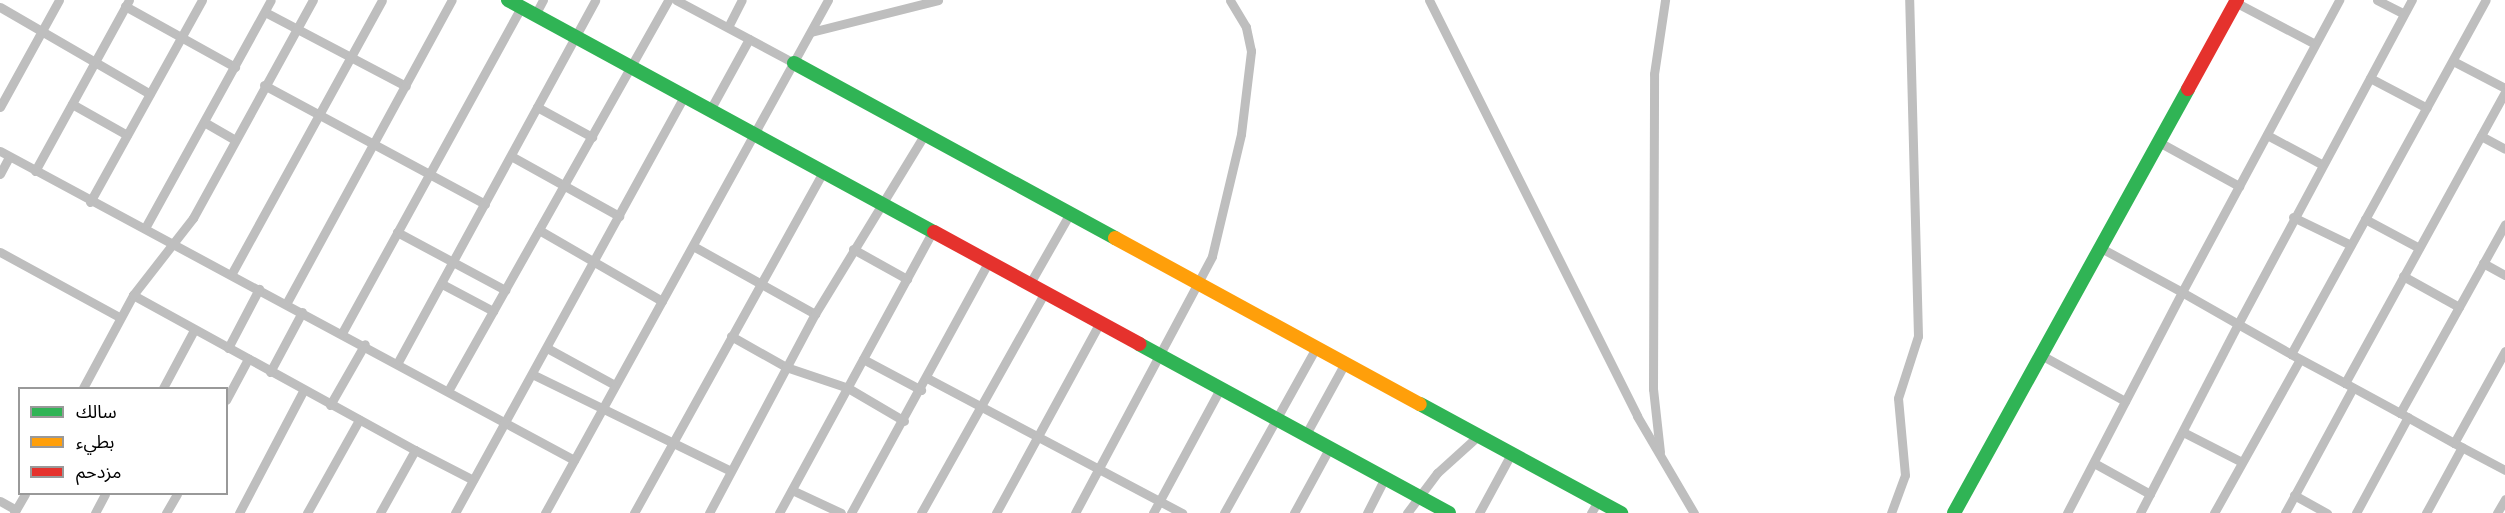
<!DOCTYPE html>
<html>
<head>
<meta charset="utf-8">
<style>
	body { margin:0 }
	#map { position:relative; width:2505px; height:513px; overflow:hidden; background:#fff; font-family:Helvetica,"Noto Sans Arabic",sans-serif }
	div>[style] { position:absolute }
	.street>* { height:9px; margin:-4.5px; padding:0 4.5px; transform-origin:4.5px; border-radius:4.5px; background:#bebebe }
	.fast>* { height:14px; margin:-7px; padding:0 7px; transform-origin:7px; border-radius:7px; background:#30b455 }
	.slow>* { height:14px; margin:-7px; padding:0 7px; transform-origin:7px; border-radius:7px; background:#ff9f0a }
	.jam>* { height:14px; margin:-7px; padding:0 7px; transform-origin:7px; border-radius:7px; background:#e5322d }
	span { translate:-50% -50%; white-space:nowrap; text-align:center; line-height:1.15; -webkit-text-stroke:4.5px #fff; paint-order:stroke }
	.legend { position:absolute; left:18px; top:387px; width:210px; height:108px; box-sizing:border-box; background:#fff; border:2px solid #999; margin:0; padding:8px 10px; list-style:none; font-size:18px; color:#000 }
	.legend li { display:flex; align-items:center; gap:12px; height:30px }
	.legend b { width:30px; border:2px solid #999 }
</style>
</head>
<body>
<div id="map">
	<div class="street">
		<i style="left:676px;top:0;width:134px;rotate:28.1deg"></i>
		<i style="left:1429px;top:0;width:465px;rotate:63.4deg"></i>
		<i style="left:1637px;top:416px;width:113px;rotate:59.6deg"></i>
		<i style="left:2377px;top:0;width:30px;rotate:27deg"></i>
		<i style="left:2235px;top:2px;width:90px;rotate:27.7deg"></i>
		<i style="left:125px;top:6px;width:126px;rotate:29deg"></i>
		<i style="left:0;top:7px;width:173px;rotate:30.1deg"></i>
		<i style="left:265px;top:12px;width:159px;rotate:27.7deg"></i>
		<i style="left:535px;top:15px;width:17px;rotate:-62deg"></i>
		<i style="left:728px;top:27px;width:30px;rotate:-63deg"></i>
		<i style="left:811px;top:32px;width:131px;rotate:-14.1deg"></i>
		<i style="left:2453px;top:61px;width:59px;rotate:27.4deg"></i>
		<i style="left:2370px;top:78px;width:64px;rotate:27.8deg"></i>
		<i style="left:264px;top:85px;width:251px;rotate:28.3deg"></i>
		<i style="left:72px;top:104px;width:63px;rotate:29.4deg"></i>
		<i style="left:0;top:107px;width:122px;rotate:-61.1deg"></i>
		<i style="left:537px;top:107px;width:63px;rotate:28.6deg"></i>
		<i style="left:710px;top:110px;width:81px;rotate:-61.2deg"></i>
		<i style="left:204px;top:122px;width:34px;rotate:30deg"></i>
		<i style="left:2267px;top:135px;width:61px;rotate:28.2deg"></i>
		<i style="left:2481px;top:136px;width:27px;rotate:28deg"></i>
		<i style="left:2157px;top:141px;width:94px;rotate:28.8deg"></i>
		<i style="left:0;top:151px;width:652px;rotate:28.29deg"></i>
		<i style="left:511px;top:156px;width:124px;rotate:29.1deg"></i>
		<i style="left:35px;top:171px;width:195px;rotate:-61.2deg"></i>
		<i style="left:0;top:174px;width:19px;rotate:-62deg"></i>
		<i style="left:90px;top:202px;width:231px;rotate:-61deg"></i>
		<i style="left:2293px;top:217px;width:64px;rotate:25.8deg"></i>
		<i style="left:2365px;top:219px;width:61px;rotate:28.2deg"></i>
		<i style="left:145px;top:228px;width:260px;rotate:-61.1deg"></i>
		<i style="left:539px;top:230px;width:142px;rotate:30deg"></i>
		<i style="left:397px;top:232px;width:123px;rotate:28.2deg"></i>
		<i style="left:693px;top:246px;width:140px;rotate:29.1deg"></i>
		<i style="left:853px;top:249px;width:62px;rotate:29.1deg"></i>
		<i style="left:0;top:252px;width:136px;rotate:28.6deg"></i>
		<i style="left:2483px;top:263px;width:25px;rotate:29deg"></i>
		<i style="left:232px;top:273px;width:311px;rotate:-61.2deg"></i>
		<i style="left:2403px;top:276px;width:64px;rotate:29deg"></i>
		<i style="left:442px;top:284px;width:58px;rotate:27.9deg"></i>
		<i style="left:1029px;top:285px;width:83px;rotate:-60.3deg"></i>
		<i style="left:133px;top:295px;width:322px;rotate:28.8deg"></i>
		<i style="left:286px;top:304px;width:346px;rotate:-61.4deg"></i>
		<i style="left:342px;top:333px;width:372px;rotate:-61.2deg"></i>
		<i style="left:731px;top:336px;width:63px;rotate:29.4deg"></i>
		<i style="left:786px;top:367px;width:65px;rotate:18.7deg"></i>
		<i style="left:848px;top:388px;width:65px;rotate:30.5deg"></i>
		<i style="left:228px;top:348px;width:67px;rotate:-62.3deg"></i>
		<i style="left:547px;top:348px;width:77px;rotate:28.6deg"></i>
		<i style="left:2505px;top:351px;width:105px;rotate:119deg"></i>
		<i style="left:2454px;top:443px;width:58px;rotate:27.9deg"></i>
		<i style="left:2291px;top:354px;width:61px;rotate:-150.5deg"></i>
		<i style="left:2238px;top:324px;width:368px;rotate:-61.8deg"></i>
		<i style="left:2041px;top:355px;width:96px;rotate:28.7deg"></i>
		<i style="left:863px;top:359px;width:66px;rotate:28.1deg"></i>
		<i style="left:398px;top:362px;width:412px;rotate:-61.4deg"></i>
		<i style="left:270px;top:372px;width:68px;rotate:-61.9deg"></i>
		<i style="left:532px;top:374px;width:221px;rotate:26deg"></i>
		<i style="left:927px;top:378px;width:289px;rotate:27.9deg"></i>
		<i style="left:2345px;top:383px;width:61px;rotate:-151.8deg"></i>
		<i style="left:2291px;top:354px;width:404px;rotate:-61.2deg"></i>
		<i style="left:83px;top:388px;width:106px;rotate:-61.7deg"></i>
		<i style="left:133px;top:295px;width:98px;rotate:-52.1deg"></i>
		<i style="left:193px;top:218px;width:249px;rotate:-61.2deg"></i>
		<i style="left:163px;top:388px;width:66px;rotate:-61.9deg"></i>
		<i style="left:448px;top:391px;width:449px;rotate:-60.6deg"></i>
		<i style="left:226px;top:400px;width:47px;rotate:-61.8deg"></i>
		<i style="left:330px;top:405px;width:70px;rotate:-60.2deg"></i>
		<i style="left:2400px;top:413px;width:63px;rotate:-151.4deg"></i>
		<i style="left:2345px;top:383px;width:332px;rotate:-61.2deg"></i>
		<i style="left:2183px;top:432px;width:66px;rotate:27deg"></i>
		<i style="left:1306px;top:434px;width:81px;rotate:-61.2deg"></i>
		<i style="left:2454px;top:443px;width:62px;rotate:-150.9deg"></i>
		<i style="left:2400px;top:413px;width:216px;rotate:-60.9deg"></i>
		<i style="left:1660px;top:452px;width:63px;rotate:-96.3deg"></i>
		<i style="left:1653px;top:389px;width:315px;rotate:-89.8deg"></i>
		<i style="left:1654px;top:74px;width:75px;rotate:-81.5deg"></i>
		<i style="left:2094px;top:463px;width:64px;rotate:29deg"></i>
		<i style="left:792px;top:490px;width:54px;rotate:25.1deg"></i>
		<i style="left:2294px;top:495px;width:38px;rotate:29deg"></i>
		<i style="left:0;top:501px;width:18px;rotate:29deg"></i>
		<i style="left:14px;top:513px;width:22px;rotate:-60deg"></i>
		<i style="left:95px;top:513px;width:21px;rotate:-62deg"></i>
		<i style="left:166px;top:513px;width:22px;rotate:-60deg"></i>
		<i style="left:239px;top:513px;width:138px;rotate:-62.3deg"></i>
		<i style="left:307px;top:513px;width:107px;rotate:-60.8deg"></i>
		<i style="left:380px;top:513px;width:72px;rotate:-60.9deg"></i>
		<i style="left:415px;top:450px;width:65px;rotate:27.3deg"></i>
		<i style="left:455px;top:513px;width:476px;rotate:-61.2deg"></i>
		<i style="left:545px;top:513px;width:586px;rotate:-61.12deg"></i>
		<i style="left:634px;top:513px;width:392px;rotate:-61deg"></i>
		<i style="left:709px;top:513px;width:225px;rotate:-62deg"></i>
		<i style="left:815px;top:314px;width:211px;rotate:-58.6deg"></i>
		<i style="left:779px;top:513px;width:321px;rotate:-61.4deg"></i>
		<i style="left:851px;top:513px;width:285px;rotate:-61.3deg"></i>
		<i style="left:921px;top:513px;width:251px;rotate:-60.7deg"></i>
		<i style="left:996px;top:513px;width:215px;rotate:-61.4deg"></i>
		<i style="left:1075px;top:513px;width:291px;rotate:-61.9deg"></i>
		<i style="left:1212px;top:256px;width:125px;rotate:-76.6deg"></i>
		<i style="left:1241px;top:134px;width:84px;rotate:-83.1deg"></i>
		<i style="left:1251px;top:51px;width:25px;rotate:-102deg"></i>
		<i style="left:1246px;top:27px;width:31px;rotate:-121deg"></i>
		<i style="left:1153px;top:513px;width:141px;rotate:-61.6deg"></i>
		<i style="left:1224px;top:513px;width:189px;rotate:-60.9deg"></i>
		<i style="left:1294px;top:513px;width:75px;rotate:-61.4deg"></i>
		<i style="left:1367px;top:513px;width:39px;rotate:-63deg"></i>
		<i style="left:1407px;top:513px;width:50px;rotate:-53.1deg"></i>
		<i style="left:1437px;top:473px;width:55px;rotate:-42.1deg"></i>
		<i style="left:1479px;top:513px;width:67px;rotate:-61.5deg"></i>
		<i style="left:1591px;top:513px;width:14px;rotate:-60deg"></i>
		<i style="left:1891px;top:513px;width:40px;rotate:-69.8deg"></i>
		<i style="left:1905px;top:475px;width:77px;rotate:-95.2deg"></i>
		<i style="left:1898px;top:398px;width:65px;rotate:-72.1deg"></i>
		<i style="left:1918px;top:336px;width:336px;rotate:-91.5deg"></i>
		<i style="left:2067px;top:513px;width:249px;rotate:-62.5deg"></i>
		<i style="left:2182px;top:292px;width:94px;rotate:-151.5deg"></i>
		<i style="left:2140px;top:513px;width:213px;rotate:-62.6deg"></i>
		<i style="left:2238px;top:324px;width:64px;rotate:-150.3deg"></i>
		<i style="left:2182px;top:292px;width:332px;rotate:-61.7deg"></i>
		<i style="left:2214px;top:513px;width:176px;rotate:-60.8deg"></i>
		<i style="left:2285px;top:513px;width:142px;rotate:-61.5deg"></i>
		<i style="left:2356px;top:513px;width:109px;rotate:-61.6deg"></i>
		<i style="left:2426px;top:513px;width:75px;rotate:-61.4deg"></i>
		<i style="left:2497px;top:513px;width:16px;rotate:-60deg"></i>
	</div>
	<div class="fast">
		<i style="left:508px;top:0;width:485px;rotate:28.6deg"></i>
		<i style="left:794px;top:63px;width:366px;rotate:28.6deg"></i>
		<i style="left:1139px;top:344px;width:353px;rotate:28.6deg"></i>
		<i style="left:1420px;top:404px;width:229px;rotate:28.5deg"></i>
		<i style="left:1954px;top:513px;width:484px;rotate:-61.1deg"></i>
	</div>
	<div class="slow">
		<i style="left:1115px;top:238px;width:347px;rotate:28.6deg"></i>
	</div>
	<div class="jam">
		<i style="left:2188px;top:89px;width:102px;rotate:-61.2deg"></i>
		<i style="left:934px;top:232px;width:234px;rotate:28.6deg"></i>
	</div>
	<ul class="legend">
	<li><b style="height:8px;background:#30b455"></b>سالك</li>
	<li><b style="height:8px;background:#ff9f0a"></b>بطيء</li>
	<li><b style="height:8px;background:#e5322d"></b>مزدحم</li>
	</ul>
</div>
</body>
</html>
